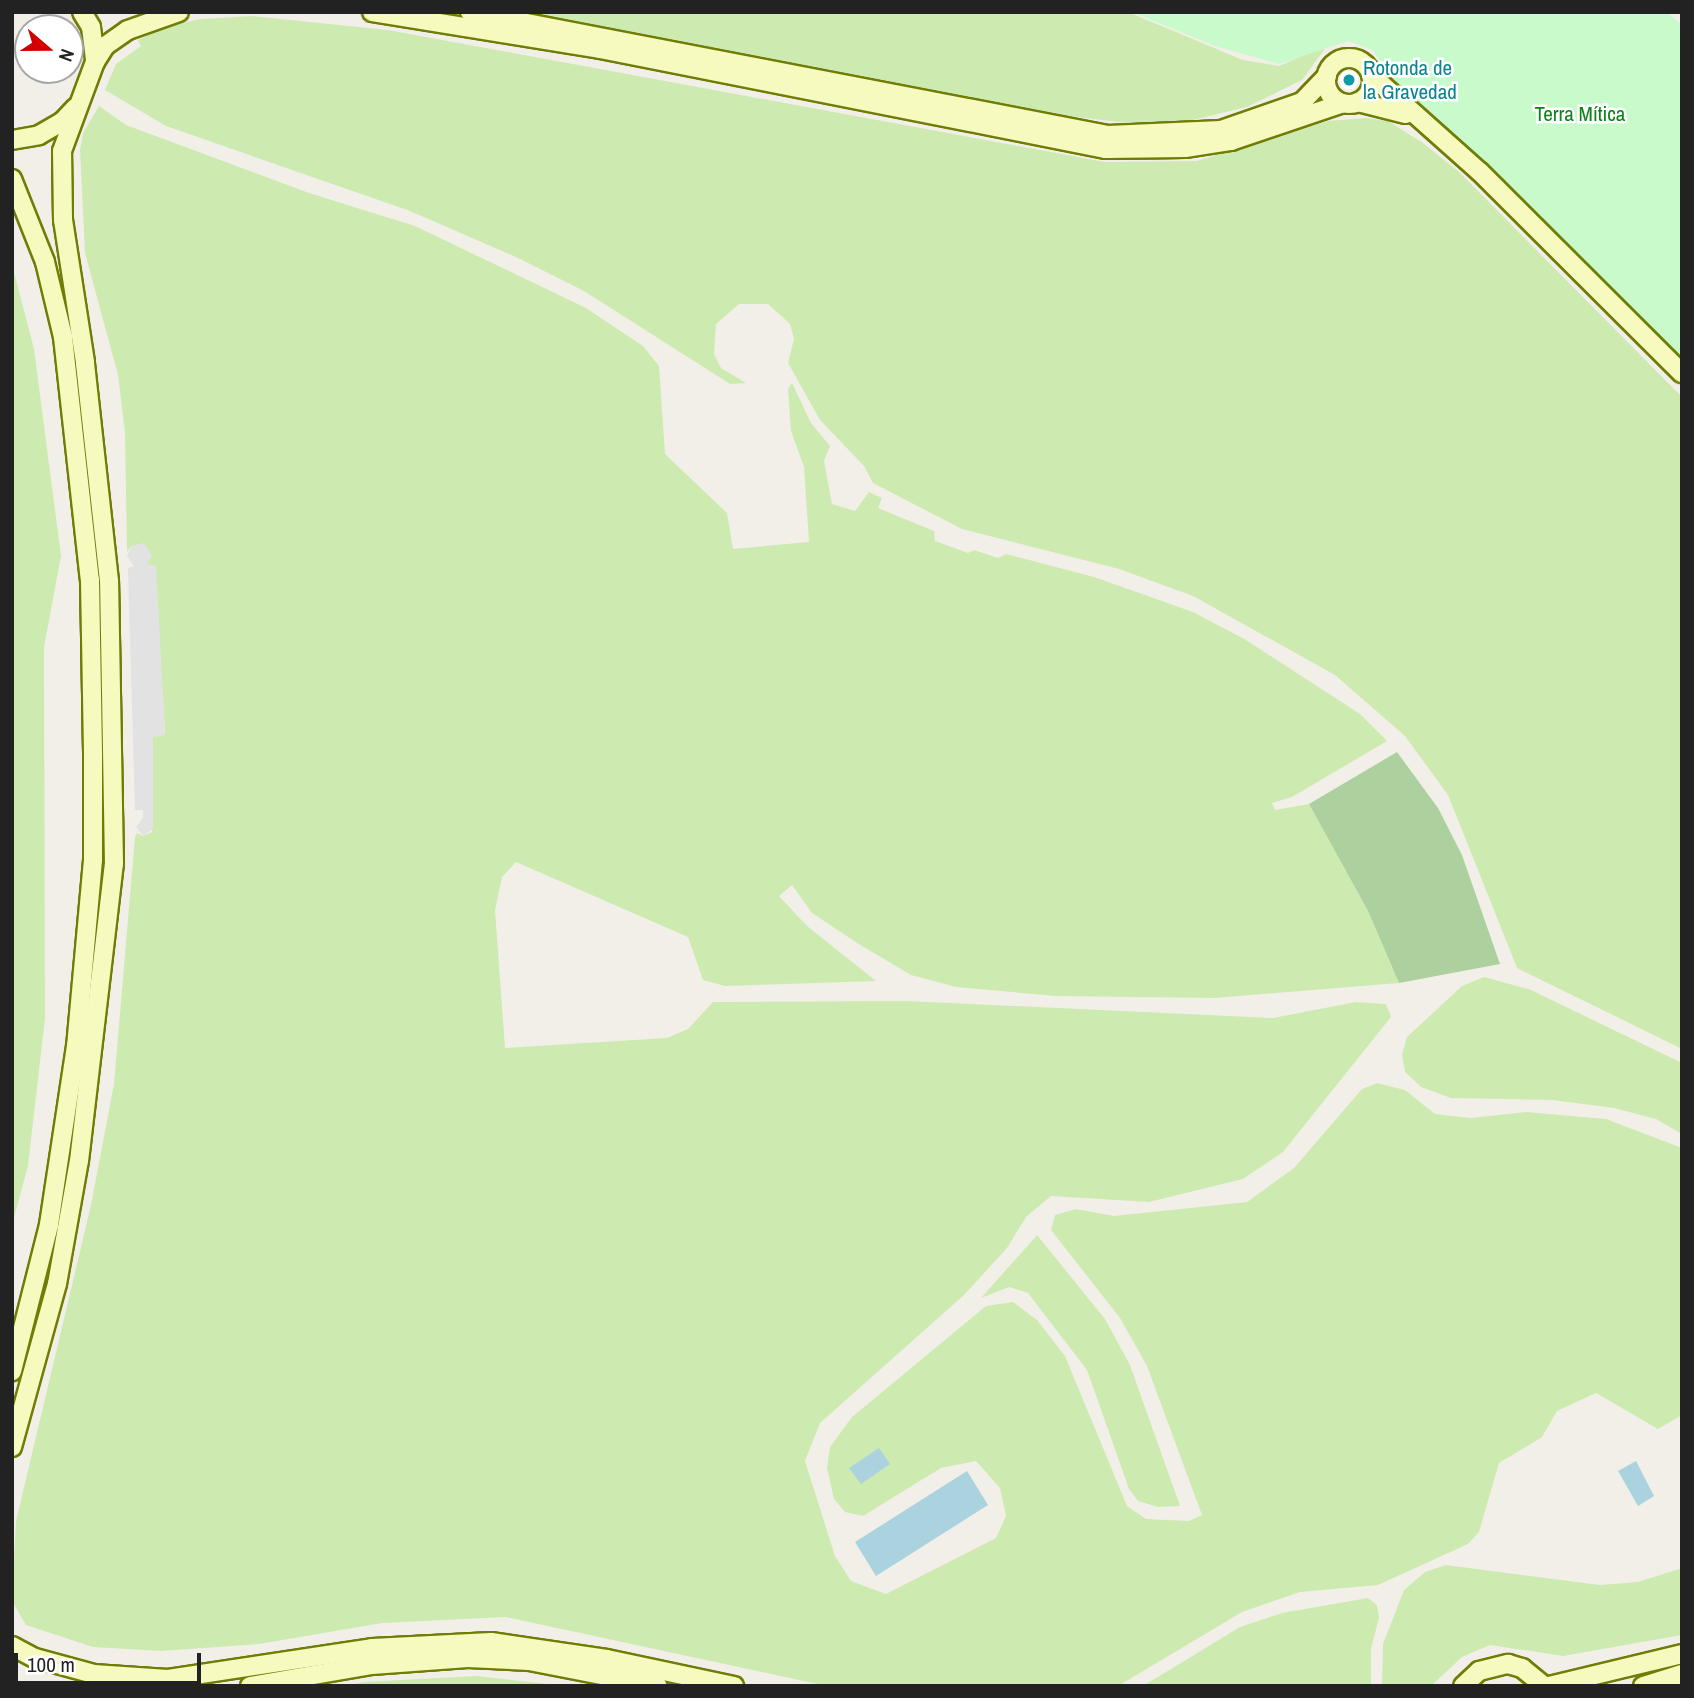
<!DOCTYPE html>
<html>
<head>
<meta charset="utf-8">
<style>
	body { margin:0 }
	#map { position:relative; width:1694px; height:1698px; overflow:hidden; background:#f2efe9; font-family:"Archivo Narrow",sans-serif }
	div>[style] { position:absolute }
	.grass>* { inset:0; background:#cdebb0 }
	.forest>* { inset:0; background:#add19e }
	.park>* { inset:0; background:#c8facc }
	.parking>* { inset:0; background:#e2e2e2 }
	.water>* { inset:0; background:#aad3df }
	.roads { filter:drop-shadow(2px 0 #707d05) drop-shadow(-2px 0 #707d05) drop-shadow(0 2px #707d05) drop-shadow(0 -2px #707d05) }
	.secondary>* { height:18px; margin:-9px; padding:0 9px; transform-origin:9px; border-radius:9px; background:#f7fabf }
	.secondary>.ring { margin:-9px; padding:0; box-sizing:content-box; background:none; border:18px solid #f7fabf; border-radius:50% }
	.dots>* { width:19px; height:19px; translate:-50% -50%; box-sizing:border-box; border:4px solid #fff; border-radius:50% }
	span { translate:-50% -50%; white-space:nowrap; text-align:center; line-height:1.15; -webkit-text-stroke:5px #fff; paint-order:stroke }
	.culture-label { font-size:21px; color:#0d838f }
	.left { translate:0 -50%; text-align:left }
	.park-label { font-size:21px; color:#0c8416 }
	.frame { position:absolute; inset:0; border:14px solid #222; pointer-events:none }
	.north { position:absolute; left:14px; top:14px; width:70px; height:70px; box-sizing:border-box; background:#fff; border:2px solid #a7a7a7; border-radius:50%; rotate:110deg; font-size:19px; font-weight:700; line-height:28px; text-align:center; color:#222 }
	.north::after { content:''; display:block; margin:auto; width:24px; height:32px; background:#d40000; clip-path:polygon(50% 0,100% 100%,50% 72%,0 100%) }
	.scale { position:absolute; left:14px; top:1653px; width:187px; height:32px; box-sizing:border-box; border:4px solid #222; border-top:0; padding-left:9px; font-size:21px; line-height:24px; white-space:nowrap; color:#222; -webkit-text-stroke:5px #fff; paint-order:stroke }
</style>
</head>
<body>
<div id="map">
	<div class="grass">
		<i style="clip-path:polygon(514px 12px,1128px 12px,1243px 60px,1279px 66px,1307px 54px,1317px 12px,1324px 50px,1302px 80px,1247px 107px,1180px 123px,1129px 123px,1058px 115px)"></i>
		<i style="clip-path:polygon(252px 16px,388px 30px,1105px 162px,1197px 161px,1328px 121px,1366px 118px,1388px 121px,1423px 143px,1459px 172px,1682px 397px,1682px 1049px,1517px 968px,1448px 795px,1405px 736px,1335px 675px,1193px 596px,1119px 569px,962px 529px,873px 483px,864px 466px,820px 420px,788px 363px,794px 339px,790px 324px,768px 304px,739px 304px,716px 324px,714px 354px,721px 368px,746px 383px,730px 384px,584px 291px,516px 257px,410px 211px,166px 126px,105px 90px,116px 64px,141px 46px,138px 40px,165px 27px,201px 19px)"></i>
		<i style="clip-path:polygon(99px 106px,126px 125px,309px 193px,415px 226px,586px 308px,643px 346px,659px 366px,665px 454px,727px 513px,733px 549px,809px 542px,804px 467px,791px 431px,788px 389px,792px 383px,811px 423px,830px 446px,824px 461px,832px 504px,855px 511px,869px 492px,882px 498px,878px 508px,934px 531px,935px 541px,968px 553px,974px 550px,998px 558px,1006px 554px,1094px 577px,1193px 612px,1246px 640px,1360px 714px,1387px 741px,1292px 797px,1272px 803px,1275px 810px,1309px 804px,1368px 911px,1399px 983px,1215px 998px,1056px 996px,956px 987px,911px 975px,857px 943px,812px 913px,792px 885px,779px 896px,807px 926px,876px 981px,725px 986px,703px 980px,688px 937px,516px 862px,502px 877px,495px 910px,505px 1048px,667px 1038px,688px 1029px,713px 1002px,907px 1001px,1273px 1018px,1356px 1002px,1386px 1004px,1391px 1017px,1283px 1152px,1243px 1179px,1149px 1202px,1051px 1196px,1026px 1217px,1007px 1248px,964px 1295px,820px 1423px,805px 1461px,835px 1556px,851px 1581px,886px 1594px,996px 1538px,1006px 1516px,1000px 1488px,976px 1461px,941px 1468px,863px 1516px,845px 1512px,834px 1499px,827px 1468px,830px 1447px,852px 1417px,986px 1306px,1013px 1302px,1037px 1320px,1065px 1356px,1127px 1506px,1146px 1519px,1189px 1521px,1202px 1515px,1147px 1366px,1120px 1318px,1051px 1230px,1055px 1215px,1076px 1209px,1114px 1216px,1247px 1202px,1294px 1168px,1362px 1089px,1377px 1083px,1405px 1090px,1435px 1114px,1471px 1118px,1526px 1112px,1606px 1119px,1682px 1148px,1682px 1415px,1658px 1429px,1596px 1393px,1557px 1411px,1542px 1437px,1499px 1463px,1479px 1532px,1468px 1544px,1378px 1585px,1300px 1592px,1242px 1612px,1118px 1686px,827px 1686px,506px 1617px,382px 1623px,259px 1644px,161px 1651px,93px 1647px,26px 1625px,12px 1601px,16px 1521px,91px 1205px,114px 1084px,135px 837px,137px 833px,143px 836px,152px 832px,153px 737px,165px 734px,155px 565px,145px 566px,131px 546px,127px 552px,125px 433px,118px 375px,85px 253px,80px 150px,83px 133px)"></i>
		<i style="clip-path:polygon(14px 272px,34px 349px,61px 556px,44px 647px,45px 1018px,28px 1166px,12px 1225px)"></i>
		<i style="clip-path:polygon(1484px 977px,1531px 990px,1682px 1063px,1682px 1134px,1656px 1119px,1614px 1108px,1552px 1100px,1451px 1098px,1421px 1087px,1405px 1072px,1402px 1055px,1407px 1037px,1462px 986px)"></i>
		<i style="clip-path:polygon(1037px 1235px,1105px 1319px,1130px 1365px,1180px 1506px,1158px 1507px,1138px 1501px,1129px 1489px,1087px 1370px,1028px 1293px,1009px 1287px,981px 1298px)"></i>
		<i style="clip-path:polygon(1446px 1565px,1600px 1585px,1638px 1582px,1682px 1568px,1682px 1635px,1563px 1656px,1490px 1645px,1462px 1657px,1431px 1686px,1382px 1686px,1383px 1644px,1404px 1590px,1425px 1572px)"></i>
		<i style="clip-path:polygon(1368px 1598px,1377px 1605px,1379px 1618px,1371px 1649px,1371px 1686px,1143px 1686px,1240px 1627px,1282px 1613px)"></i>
		<i style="clip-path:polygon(476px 1676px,565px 1686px,346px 1686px,363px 1682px)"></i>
	</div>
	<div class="forest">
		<i style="clip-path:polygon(1397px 752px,1438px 808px,1462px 855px,1500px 964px,1399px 983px,1368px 911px,1309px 804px)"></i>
	</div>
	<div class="park">
		<i style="clip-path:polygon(1132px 12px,1667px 12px,1682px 25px,1682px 360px,1533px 212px,1396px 86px,1373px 50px,1348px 41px,1279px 64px,1215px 46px)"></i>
	</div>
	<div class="parking">
		<i style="clip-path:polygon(144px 543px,152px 555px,147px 565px,156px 565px,165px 735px,153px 737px,153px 829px,143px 836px,136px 827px,143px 818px,143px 810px,135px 810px,128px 568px,134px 566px,127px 556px,131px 546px)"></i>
	</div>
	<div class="water">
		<i style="clip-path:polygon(879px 1448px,890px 1464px,861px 1484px,849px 1468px)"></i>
		<i style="clip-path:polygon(1636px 1461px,1654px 1496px,1638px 1506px,1618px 1471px)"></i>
		<i style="clip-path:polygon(967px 1471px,988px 1505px,876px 1576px,855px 1542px)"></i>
	</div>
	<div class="roads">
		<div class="secondary">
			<i style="left:82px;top:12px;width:17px;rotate:59deg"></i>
			<i style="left:91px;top:27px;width:35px;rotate:83deg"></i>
			<i style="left:372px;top:12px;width:231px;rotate:9.2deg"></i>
			<i style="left:600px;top:49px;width:516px;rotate:11.18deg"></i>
			<i style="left:1106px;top:149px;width:79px;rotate:-0.7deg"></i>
			<i style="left:1185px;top:148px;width:47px;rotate:-8.7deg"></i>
			<i style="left:1231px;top:141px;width:118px;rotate:-18.7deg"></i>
			<i style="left:470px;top:12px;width:650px;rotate:10.91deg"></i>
			<i style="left:1108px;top:135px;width:113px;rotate:-2.5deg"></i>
			<i style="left:1221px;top:130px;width:86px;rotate:-19.1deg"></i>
			<i style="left:1302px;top:102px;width:36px;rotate:-46deg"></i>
			<i class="ring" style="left:1326px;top:58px;width:28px;height:28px"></i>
			<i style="left:1371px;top:75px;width:146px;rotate:41.7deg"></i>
			<i style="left:1480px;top:172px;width:285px;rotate:44.9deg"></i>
			<i style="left:1358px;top:102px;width:49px;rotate:14.3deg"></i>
			<i style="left:12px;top:140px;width:27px;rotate:-10deg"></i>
			<i style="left:39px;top:135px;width:28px;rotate:-30deg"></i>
			<i style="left:63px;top:121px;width:18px;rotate:-47deg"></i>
			<i style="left:12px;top:179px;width:89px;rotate:68.3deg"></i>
			<i style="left:45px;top:262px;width:77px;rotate:76.5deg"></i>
			<i style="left:63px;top:337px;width:244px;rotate:83.7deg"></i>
			<i style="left:90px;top:580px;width:177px;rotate:89deg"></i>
			<i style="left:93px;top:757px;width:103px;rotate:90deg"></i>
			<i style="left:93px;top:860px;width:187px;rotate:95.2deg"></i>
			<i style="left:76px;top:1046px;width:181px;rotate:98.6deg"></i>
			<i style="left:49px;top:1225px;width:151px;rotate:104.2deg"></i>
			<i style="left:12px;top:1447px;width:169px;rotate:-74.6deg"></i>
			<i style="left:57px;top:1284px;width:125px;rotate:-79.9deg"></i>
			<i style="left:79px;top:1161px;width:299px;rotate:-83.3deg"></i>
			<i style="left:114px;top:864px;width:283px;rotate:-91deg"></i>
			<i style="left:109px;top:581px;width:220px;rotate:-96.3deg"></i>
			<i style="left:85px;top:362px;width:144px;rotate:-98.8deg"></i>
			<i style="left:63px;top:220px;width:69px;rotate:-90.8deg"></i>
			<i style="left:62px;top:151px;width:95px;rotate:-69.7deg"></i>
			<i style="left:95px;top:62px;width:19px;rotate:-58deg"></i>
			<i style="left:105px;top:46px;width:28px;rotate:-35deg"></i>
			<i style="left:128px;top:30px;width:54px;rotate:-19.4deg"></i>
			<i style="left:12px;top:1646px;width:26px;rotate:28deg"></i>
			<i style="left:35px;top:1658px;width:61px;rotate:15.2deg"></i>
			<i style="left:94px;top:1674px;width:74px;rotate:3.9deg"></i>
			<i style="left:168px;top:1679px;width:206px;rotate:-8.6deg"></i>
			<i style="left:372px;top:1648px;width:119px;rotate:-2.9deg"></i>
			<i style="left:491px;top:1642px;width:117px;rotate:8.3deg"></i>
			<i style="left:607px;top:1659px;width:130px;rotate:12deg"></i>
			<i style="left:250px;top:1686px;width:124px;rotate:-9.8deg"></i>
			<i style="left:372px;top:1665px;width:96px;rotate:-4.2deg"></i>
			<i style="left:468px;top:1658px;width:61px;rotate:2.8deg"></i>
			<i style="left:529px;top:1661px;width:131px;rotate:11deg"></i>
			<i style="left:1463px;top:1686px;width:22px;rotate:-43deg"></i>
			<i style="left:1479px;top:1671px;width:30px;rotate:-14deg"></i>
			<i style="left:1508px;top:1664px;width:15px;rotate:16deg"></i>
			<i style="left:1522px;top:1668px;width:28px;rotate:39deg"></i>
			<i style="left:1549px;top:1686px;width:137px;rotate:-13.5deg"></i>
			<i style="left:1643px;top:1686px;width:41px;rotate:-17.1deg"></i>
		</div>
	</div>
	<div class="dots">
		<i style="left:1349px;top:80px;background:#0f9aa8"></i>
	</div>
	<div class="culture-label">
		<span class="left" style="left:1363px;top:80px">Rotonda de<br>la Gravedad</span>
	</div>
	<div class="park-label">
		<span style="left:1580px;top:114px">Terra Mítica</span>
	</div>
	<div class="frame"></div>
	<div class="north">N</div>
	<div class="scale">100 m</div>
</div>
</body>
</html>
